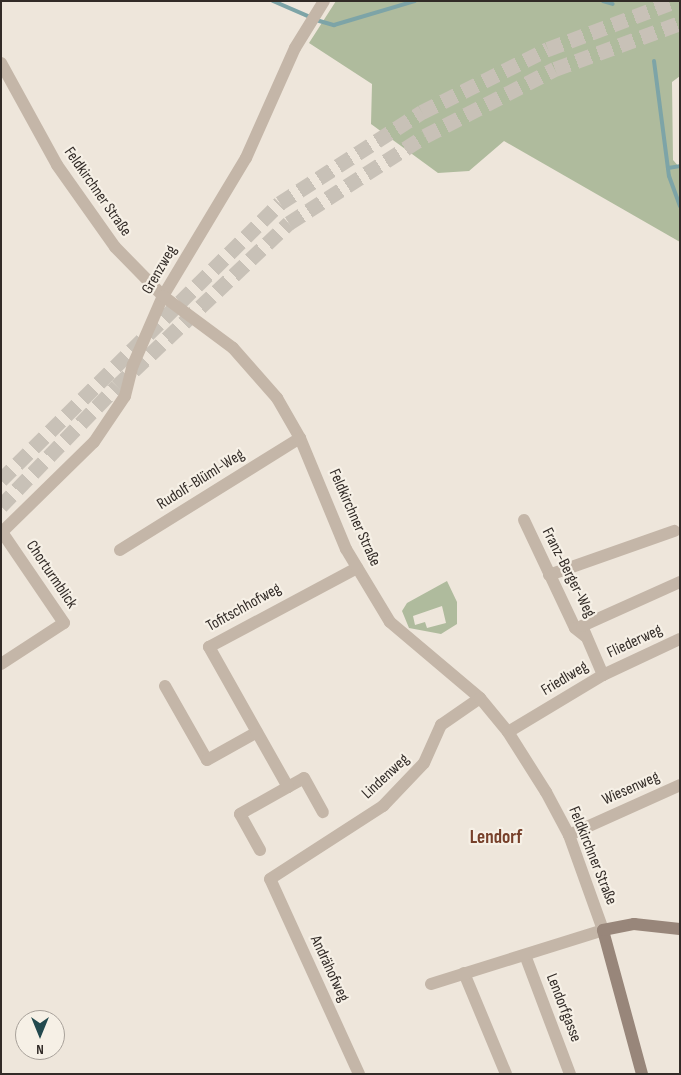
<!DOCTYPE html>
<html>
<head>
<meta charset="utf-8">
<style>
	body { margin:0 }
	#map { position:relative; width:681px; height:1075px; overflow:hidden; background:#eee6db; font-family:"Sofia Sans Condensed",sans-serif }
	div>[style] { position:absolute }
	.green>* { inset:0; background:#afbb9d }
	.stream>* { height:4px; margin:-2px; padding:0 2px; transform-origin:2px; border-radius:2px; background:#7da4a7 }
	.motorway-tunnel>* { height:15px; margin-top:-7.5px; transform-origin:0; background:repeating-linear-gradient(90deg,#c8c1b7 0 15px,transparent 0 23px) }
	.minor>* { height:12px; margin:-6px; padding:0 6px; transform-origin:6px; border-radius:6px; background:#c4b6a8 }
	.tertiary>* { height:12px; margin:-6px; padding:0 6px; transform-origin:6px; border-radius:6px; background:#c4b6a8 }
	.secondary>* { height:12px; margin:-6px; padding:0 6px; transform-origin:6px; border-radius:6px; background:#98867a }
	span { translate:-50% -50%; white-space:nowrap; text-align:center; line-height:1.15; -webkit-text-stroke:4.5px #f6f0e6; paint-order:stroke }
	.street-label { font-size:16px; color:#322b27 }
	.quarter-label { font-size:19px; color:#77402a; font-weight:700 }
	.frame { position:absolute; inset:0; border:2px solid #322b27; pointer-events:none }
	.north { position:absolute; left:15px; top:1010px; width:50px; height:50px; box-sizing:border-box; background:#f6f0e6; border:1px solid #a8a19a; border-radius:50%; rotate:180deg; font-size:14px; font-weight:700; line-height:20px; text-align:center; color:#322b27 }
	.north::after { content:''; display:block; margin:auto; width:18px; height:22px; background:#22494e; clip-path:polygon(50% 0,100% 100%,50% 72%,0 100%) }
</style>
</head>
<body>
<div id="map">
	<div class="green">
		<i style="clip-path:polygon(336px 1px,680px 1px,680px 76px,672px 82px,673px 160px,680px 168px,680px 242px,504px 141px,469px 171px,438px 173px,371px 124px,372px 84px,309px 43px)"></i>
		<i style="clip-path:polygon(evenodd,447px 581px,457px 602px,457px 624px,441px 634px,409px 628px,402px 611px,407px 603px,447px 581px,442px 606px,446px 623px,427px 628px,425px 622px,415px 625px,413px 616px,442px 606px)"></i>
	</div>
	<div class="stream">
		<i style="left:273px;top:1px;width:40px;rotate:23.4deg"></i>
		<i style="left:603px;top:1px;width:10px;rotate:17deg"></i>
		<i style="left:316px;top:20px;width:19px;rotate:16deg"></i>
		<i style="left:334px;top:25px;width:84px;rotate:-16.5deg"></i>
		<i style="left:654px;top:61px;width:116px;rotate:82.6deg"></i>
		<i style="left:669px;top:176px;width:32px;rotate:70deg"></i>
		<i style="left:668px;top:168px;width:12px;rotate:-9deg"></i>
	</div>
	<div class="motorway-tunnel">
		<i style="left:1px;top:480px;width:393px;rotate:-44.8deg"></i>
		<i style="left:280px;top:203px;width:169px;rotate:-32.7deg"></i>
		<i style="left:422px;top:112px;width:141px;rotate:-26.6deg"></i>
		<i style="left:548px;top:49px;width:137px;rotate:-20.6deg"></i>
		<i style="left:1px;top:506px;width:167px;rotate:-46deg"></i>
		<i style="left:117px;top:386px;width:237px;rotate:-43.5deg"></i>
		<i style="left:289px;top:223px;width:161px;rotate:-32.6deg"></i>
		<i style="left:425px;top:136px;width:146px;rotate:-27.3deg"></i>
		<i style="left:555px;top:69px;width:133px;rotate:-20.2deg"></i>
	</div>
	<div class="minor">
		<i style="left:524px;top:520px;width:119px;rotate:64.7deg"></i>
		<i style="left:575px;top:628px;width:13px;rotate:39deg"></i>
		<i style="left:1px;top:533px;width:130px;rotate:-44.4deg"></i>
		<i style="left:94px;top:442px;width:55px;rotate:-56deg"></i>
		<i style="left:125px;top:396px;width:32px;rotate:-76deg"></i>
		<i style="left:133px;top:365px;width:75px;rotate:-66.5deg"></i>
		<i style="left:163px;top:296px;width:161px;rotate:-59deg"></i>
		<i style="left:246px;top:158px;width:120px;rotate:-66deg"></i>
		<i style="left:295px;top:48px;width:55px;rotate:-58.3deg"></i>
		<i style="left:120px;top:550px;width:212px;rotate:-31.9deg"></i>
		<i style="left:549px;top:575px;width:133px;rotate:-19.4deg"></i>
		<i style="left:1px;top:664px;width:75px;rotate:-33.1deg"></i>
		<i style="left:64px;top:623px;width:110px;rotate:-124.3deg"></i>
		<i style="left:603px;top:675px;width:85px;rotate:-25.1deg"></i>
		<i style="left:165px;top:686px;width:85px;rotate:60.4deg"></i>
		<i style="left:207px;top:760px;width:57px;rotate:-29.2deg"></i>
		<i style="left:508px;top:732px;width:111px;rotate:-31deg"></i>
		<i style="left:603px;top:675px;width:53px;rotate:-113.2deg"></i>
		<i style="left:582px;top:626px;width:107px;rotate:-24.2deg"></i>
		<i style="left:288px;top:787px;width:18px;rotate:-29deg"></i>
		<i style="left:304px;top:778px;width:39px;rotate:61deg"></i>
		<i style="left:569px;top:835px;width:122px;rotate:-24.2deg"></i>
		<i style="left:260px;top:850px;width:41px;rotate:-119.1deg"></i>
		<i style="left:240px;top:814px;width:55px;rotate:-29.4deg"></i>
		<i style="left:288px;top:787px;width:161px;rotate:-119.4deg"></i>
		<i style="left:209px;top:647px;width:168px;rotate:-28.1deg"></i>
		<i style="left:525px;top:955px;width:127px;rotate:69.3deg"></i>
		<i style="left:464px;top:973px;width:109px;rotate:67.4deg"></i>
		<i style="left:431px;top:984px;width:180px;rotate:-17.4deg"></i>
		<i style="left:359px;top:1074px;width:214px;rotate:-114.5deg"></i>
		<i style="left:270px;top:879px;width:135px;rotate:-32.9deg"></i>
		<i style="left:383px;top:806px;width:59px;rotate:-46.4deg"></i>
		<i style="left:424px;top:763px;width:42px;rotate:-65.9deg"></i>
		<i style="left:441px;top:725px;width:47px;rotate:-34.7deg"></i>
	</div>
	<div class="tertiary">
		<i style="left:1px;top:63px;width:116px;rotate:61.2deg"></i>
		<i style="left:57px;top:165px;width:100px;rotate:54.7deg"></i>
		<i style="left:115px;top:247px;width:69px;rotate:45.6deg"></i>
		<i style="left:163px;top:296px;width:87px;rotate:36.6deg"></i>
		<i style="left:233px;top:348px;width:67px;rotate:48.7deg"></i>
		<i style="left:277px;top:398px;width:46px;rotate:60.1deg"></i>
		<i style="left:300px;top:438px;width:120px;rotate:67.5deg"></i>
		<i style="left:346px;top:549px;width:85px;rotate:58.9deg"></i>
		<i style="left:390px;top:622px;width:118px;rotate:40.2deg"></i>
		<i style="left:480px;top:698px;width:44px;rotate:50.5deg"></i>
		<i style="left:508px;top:732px;width:71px;rotate:57.7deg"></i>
		<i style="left:546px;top:792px;width:49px;rotate:61.9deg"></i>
		<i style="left:569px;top:835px;width:101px;rotate:70.3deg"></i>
	</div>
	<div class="secondary">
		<i style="left:642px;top:1074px;width:149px;rotate:-105.2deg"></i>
		<i style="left:603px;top:930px;width:32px;rotate:-11deg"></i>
		<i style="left:634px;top:924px;width:46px;rotate:6.2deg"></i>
	</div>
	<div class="street-label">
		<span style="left:97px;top:192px;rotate:55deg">Feldkirchner Straße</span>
		<span style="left:160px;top:270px;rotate:-60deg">Grenzweg</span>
		<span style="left:201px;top:480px;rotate:-32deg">Rudolf-Blüml-Weg</span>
		<span style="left:354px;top:518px;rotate:66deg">Feldkirchner Straße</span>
		<span style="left:568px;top:573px;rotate:63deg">Franz-Berger-Weg</span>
		<span style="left:51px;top:575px;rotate:56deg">Chorturmblick</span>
		<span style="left:244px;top:608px;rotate:-29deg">Tofitschhofweg</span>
		<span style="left:635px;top:642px;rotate:-25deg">Fliederweg</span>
		<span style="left:565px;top:679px;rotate:-31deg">Friedlweg</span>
		<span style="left:386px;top:777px;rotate:-43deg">Lindenweg</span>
		<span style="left:631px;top:789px;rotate:-24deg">Wiesenweg</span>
		<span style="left:592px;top:856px;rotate:68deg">Feldkirchner Straße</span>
		<span style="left:329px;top:969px;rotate:65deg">Andrähofweg</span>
		<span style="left:563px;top:1008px;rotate:69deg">Lendorfgasse</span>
	</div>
	<div class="quarter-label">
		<span style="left:496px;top:838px">Lendorf</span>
	</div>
	<div class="frame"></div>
	<div class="north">N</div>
</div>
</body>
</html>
